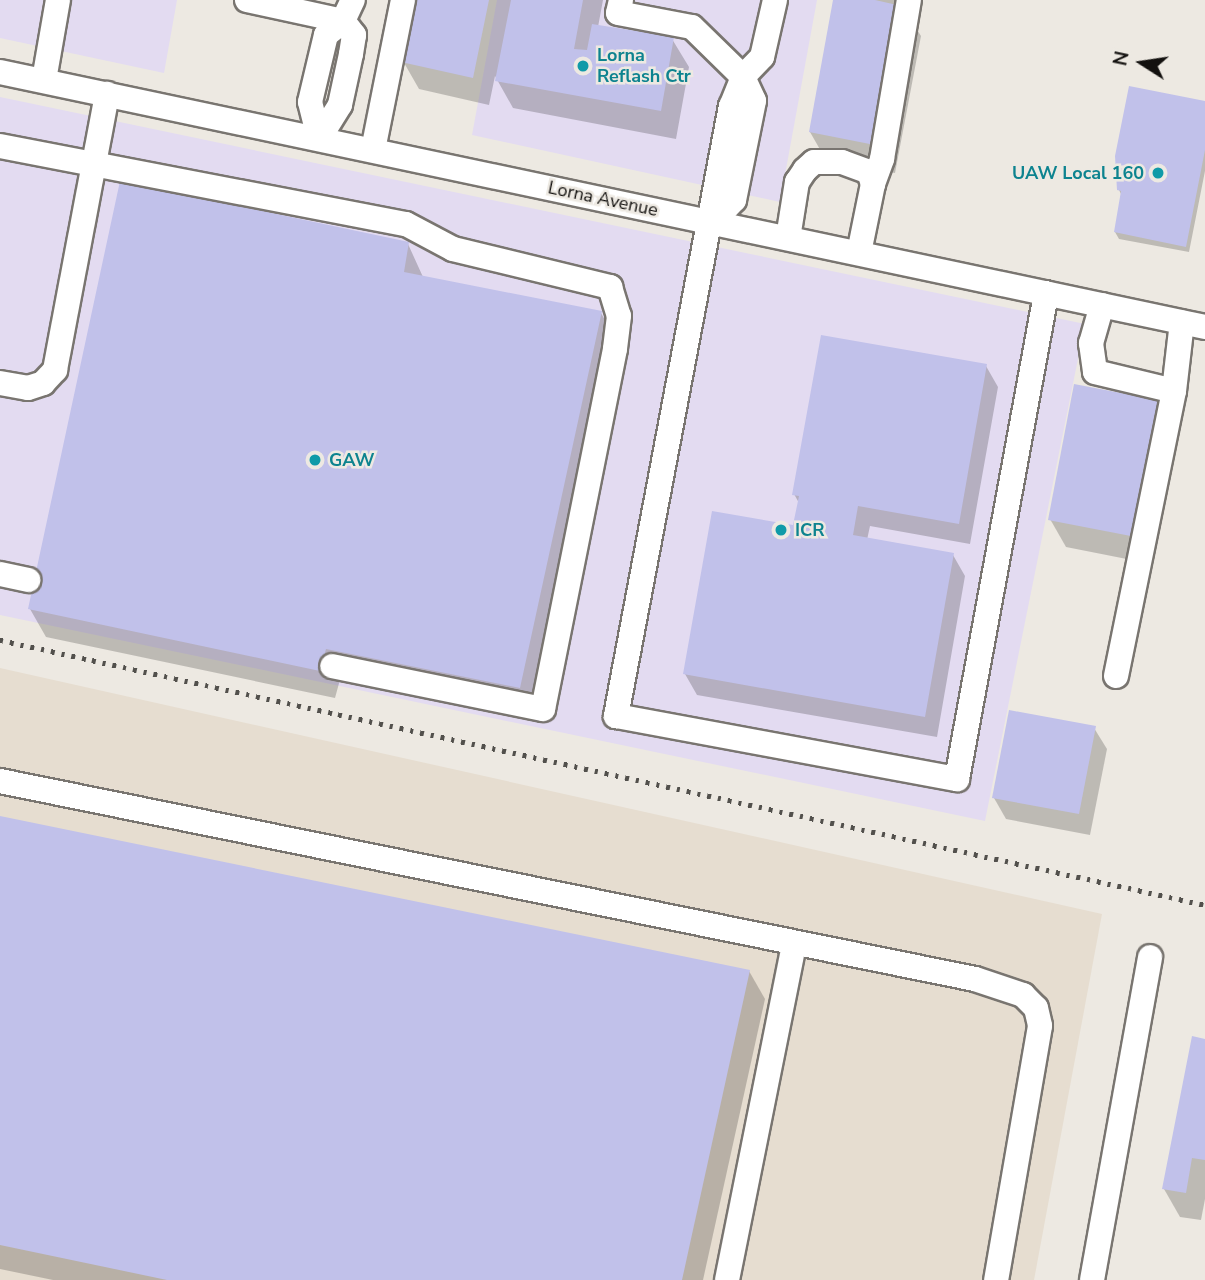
<!DOCTYPE html>
<html>
<head>
<meta charset="utf-8">
<style>
	body { margin:0 }
	#map { position:relative; width:1205px; height:1280px; overflow:hidden; background:#ede9e2; font-family:"Nunito Sans",sans-serif }
	div>[style] { position:absolute }
	.built>* { inset:0; background:#e6ddd0 }
	.industrial>* { inset:0; background:#e3dbf1 }
	.shadow>* { inset:0; background:#0003 }
	.building>* { inset:0; background:#c1c1ea }
	.roads { filter:drop-shadow(2px 0 #797570) drop-shadow(-2px 0 #797570) drop-shadow(0 2px #797570) drop-shadow(0 -2px #797570) }
	.minor>* { height:24px; margin:-12px; padding:0 12px; transform-origin:12px; border-radius:12px; background:#fff }
	.rail>* { height:5px; margin-top:-2.5px; transform-origin:0; background:repeating-linear-gradient(90deg,#52504c 0 3.5px,transparent 0 10.5px) }
	.dots>* { width:19px; height:19px; translate:-50% -50%; box-sizing:border-box; border:4px solid #ede9e2; border-radius:50% }
	span { translate:-50% -50%; white-space:nowrap; text-align:center; line-height:1.15; -webkit-text-stroke:5px #ede9e2; paint-order:stroke }
	.culture-label { font-size:18px; color:#0d838f; font-weight:700 }
	.left { translate:0 -50%; text-align:left }
	.right { translate:-100% -50%; text-align:right }
	.street-label { font-size:18px; color:#13110f }
	.north { position:absolute; left:1107px; top:28px; width:70px; height:70px; -webkit-text-stroke:5px #ede9e2; paint-order:stroke; rotate:282deg; font-size:19px; font-weight:700; line-height:28px; text-align:center; color:#13110f }
	.north::after { content:''; display:block; margin:auto; width:24px; height:32px; background:#13110f; clip-path:polygon(50% 0,100% 100%,50% 72%,0 100%) }
</style>
</head>
<body>
<div id="map">
	<div class="built">
		<i style="clip-path:polygon(0 668px,1102px 914px,1034px 1280px,0 1280px)"></i>
	</div>
	<div class="industrial">
		<i style="clip-path:polygon(0 0,177px 0,164px 73px,0 38px)"></i>
		<i style="clip-path:polygon(497px 0,817px 0,780px 202px,472px 135px)"></i>
		<i style="clip-path:polygon(0 97px,1085px 324px,985px 821px,0 615px)"></i>
	</div>
	<div class="shadow">
		<i style="clip-path:polygon(415px 0,603px 0,598px 27px,672px 39px,689px 67px,676px 139px,513px 108px,495px 76px,489px 105px,419px 89px,403px 61px)"></i>
		<i style="clip-path:polygon(834px 0,897px 0,895px 7px,904px 9px,921px 36px,895px 173px,826px 160px,810px 132px)"></i>
		<i style="clip-path:polygon(1205px 103px,1205px 171px,1189px 252px,1119px 239px,1115px 232px,1122px 196px,1119px 190px)"></i>
		<i style="clip-path:polygon(408px 244px,423px 277px,601px 313px,617px 341px,535px 715px,341px 676px,335px 698px,46px 637px,30px 609px)"></i>
		<i style="clip-path:polygon(986px 366px,998px 387px,970px 544px,870px 526px,867px 540px,953px 555px,965px 576px,937px 737px,697px 695px,685px 674px,795px 527px,799px 503px,794px 494px)"></i>
		<i style="clip-path:polygon(1177px 430px,1152px 564px,1066px 547px,1050px 519px)"></i>
		<i style="clip-path:polygon(1094px 728px,1107px 749px,1090px 835px,1006px 819px,994px 798px)"></i>
		<i style="clip-path:polygon(0 818px,749px 971px,765px 999px,703px 1280px,53px 1280px,0 1269px)"></i>
		<i style="clip-path:polygon(1205px 1041px,1205px 1199px,1201px 1220px,1180px 1217px,1164px 1189px)"></i>
	</div>
	<div class="building">
		<i style="clip-path:polygon(413px 0,489px 0,473px 78px,401px 62px)"></i>
		<i style="clip-path:polygon(511px 0,583px 0,574px 49px,587px 50px,592px 24px,674px 37px,661px 111px,495px 81px)"></i>
		<i style="clip-path:polygon(833px 0,875px 0,906px 7px,880px 146px,809px 132px)"></i>
		<i style="clip-path:polygon(1129px 86px,1205px 101px,1205px 150px,1186px 247px,1114px 232px,1121px 191px,1117px 190px,1115px 156px)"></i>
		<i style="clip-path:polygon(120px 181px,409px 242px,404px 272px,602px 311px,520px 688px,326px 649px,320px 671px,28px 609px)"></i>
		<i style="clip-path:polygon(821px 335px,987px 364px,959px 524px,858px 506px,853px 535px,954px 553px,925px 717px,683px 674px,712px 511px,793px 525px,799px 496px,792px 495px)"></i>
		<i style="clip-path:polygon(1074px 384px,1163px 401px,1136px 537px,1048px 520px)"></i>
		<i style="clip-path:polygon(1009px 710px,1096px 726px,1079px 814px,992px 798px)"></i>
		<i style="clip-path:polygon(0 816px,750px 970px,682px 1280px,167px 1280px,0 1245px)"></i>
		<i style="clip-path:polygon(1192px 1036px,1205px 1039px,1205px 1160px,1192px 1158px,1186px 1193px,1162px 1189px)"></i>
	</div>
	<div class="roads">
		<div class="minor">
			<i style="left:247px;top:0;width:98px;rotate:12.3deg"></i>
			<i style="left:343px;top:21px;width:23px;rotate:-65deg"></i>
			<i style="left:621px;top:0;width:13px;rotate:103deg"></i>
			<i style="left:618px;top:13px;width:75px;rotate:10.7deg"></i>
			<i style="left:692px;top:27px;width:71px;rotate:44.4deg"></i>
			<i style="left:743px;top:77px;width:26px;rotate:65deg"></i>
			<i style="left:754px;top:101px;width:101px;rotate:101.4deg"></i>
			<i style="left:734px;top:200px;width:30px;rotate:134deg"></i>
			<i style="left:775px;top:0;width:58px;rotate:102.8deg"></i>
			<i style="left:762px;top:57px;width:28px;rotate:134deg"></i>
			<i style="left:743px;top:77px;width:31px;rotate:112deg"></i>
			<i style="left:731px;top:106px;width:621px;rotate:100.68deg"></i>
			<i style="left:616px;top:716px;width:347px;rotate:10.5deg"></i>
			<i style="left:957px;top:779px;width:494px;rotate:-79.6deg"></i>
			<i style="left:343px;top:21px;width:18px;rotate:52deg"></i>
			<i style="left:354px;top:35px;width:19px;rotate:99deg"></i>
			<i style="left:351px;top:54px;width:52px;rotate:102.2deg"></i>
			<i style="left:340px;top:105px;width:39px;rotate:122deg"></i>
			<i style="left:319px;top:138px;width:37px;rotate:-104deg"></i>
			<i style="left:310px;top:102px;width:69px;rotate:-76.6deg"></i>
			<i style="left:326px;top:35px;width:22px;rotate:-39deg"></i>
			<i style="left:0;top:72px;width:1232px;rotate:11.95deg"></i>
			<i style="left:44px;top:80px;width:81px;rotate:-80.1deg"></i>
			<i style="left:0;top:146px;width:413px;rotate:10.9deg"></i>
			<i style="left:406px;top:224px;width:53px;rotate:28deg"></i>
			<i style="left:453px;top:249px;width:162px;rotate:13.6deg"></i>
			<i style="left:610px;top:287px;width:30px;rotate:73deg"></i>
			<i style="left:619px;top:316px;width:33px;rotate:97deg"></i>
			<i style="left:615px;top:349px;width:367px;rotate:101.3deg"></i>
			<i style="left:543px;top:709px;width:215px;rotate:-168.5deg"></i>
			<i style="left:373px;top:150px;width:153px;rotate:-78.7deg"></i>
			<i style="left:873px;top:184px;width:27px;rotate:-70deg"></i>
			<i style="left:882px;top:159px;width:161px;rotate:-80.4deg"></i>
			<i style="left:788px;top:238px;width:57px;rotate:-80.9deg"></i>
			<i style="left:797px;top:182px;width:14px;rotate:-56deg"></i>
			<i style="left:805px;top:170px;width:12px;rotate:-42deg"></i>
			<i style="left:814px;top:162px;width:28px"></i>
			<i style="left:842px;top:162px;width:29px;rotate:20deg"></i>
			<i style="left:869px;top:172px;width:13px;rotate:72deg"></i>
			<i style="left:873px;top:184px;width:70px;rotate:101.5deg"></i>
			<i style="left:1102px;top:305px;width:40px;rotate:106deg"></i>
			<i style="left:1091px;top:343px;width:29px;rotate:82deg"></i>
			<i style="left:1095px;top:372px;width:81px;rotate:13.5deg"></i>
			<i style="left:0;top:383px;width:28px;rotate:10deg"></i>
			<i style="left:28px;top:388px;width:16px;rotate:-18deg"></i>
			<i style="left:43px;top:383px;width:18px;rotate:-47deg"></i>
			<i style="left:55px;top:370px;width:281px;rotate:-79.3deg"></i>
			<i style="left:0;top:574px;width:29px;rotate:12deg"></i>
			<i style="left:1116px;top:676px;width:291px;rotate:-78.5deg"></i>
			<i style="left:1174px;top:391px;width:69px;rotate:-83.4deg"></i>
			<i style="left:0;top:781px;width:995px;rotate:11.48deg"></i>
			<i style="left:975px;top:979px;width:51px;rotate:18.4deg"></i>
			<i style="left:1023px;top:995px;width:18px;rotate:45deg"></i>
			<i style="left:1036px;top:1008px;width:18px;rotate:77deg"></i>
			<i style="left:1040px;top:1026px;width:258px;rotate:99.8deg"></i>
			<i style="left:727px;top:1280px;width:342px;rotate:-78.7deg"></i>
			<i style="left:1092px;top:1280px;width:328px;rotate:-79.8deg"></i>
		</div>
	</div>
	<div class="rail">
		<i style="left:0;top:640px;width:1234px;rotate:12.4deg"></i>
	</div>
	<div class="dots">
		<i style="left:583px;top:66px;background:#0f9aa8"></i>
		<i style="left:1158px;top:173px;background:#0f9aa8"></i>
		<i style="left:315px;top:460px;background:#0f9aa8"></i>
		<i style="left:781px;top:530px;background:#0f9aa8"></i>
	</div>
	<div class="culture-label">
		<span class="left" style="left:597px;top:66px">Lorna<br>Reflash Ctr</span>
		<span class="right" style="left:1144px;top:173px">UAW Local 160</span>
		<span class="left" style="left:329px;top:460px">GAW</span>
		<span class="left" style="left:795px;top:530px">ICR</span>
	</div>
	<div class="street-label">
		<span style="left:603px;top:199px;rotate:12deg">Lorna Avenue</span>
	</div>
	<div class="north">N</div>
</div>
</body>
</html>
